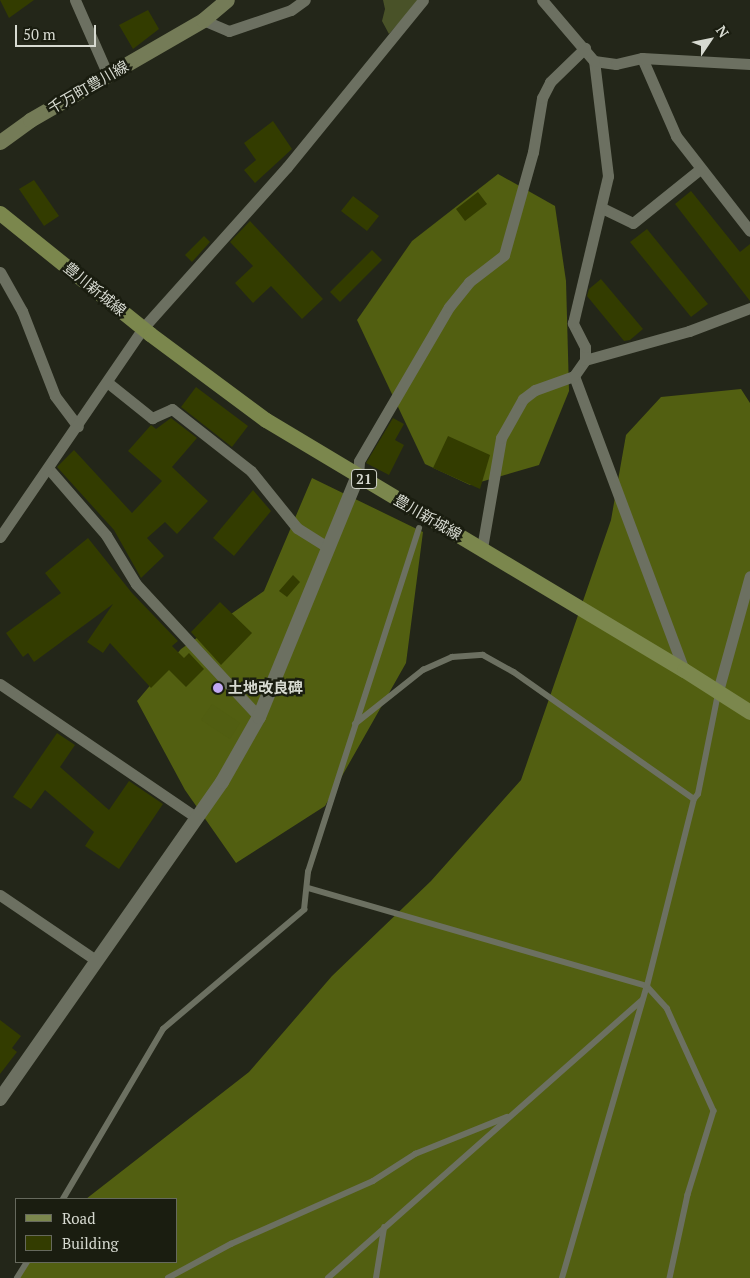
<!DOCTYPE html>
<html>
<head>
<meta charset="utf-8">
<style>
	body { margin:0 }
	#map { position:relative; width:750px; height:1278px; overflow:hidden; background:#232619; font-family:"PT Serif","Noto Sans JP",serif }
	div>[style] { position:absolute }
	.green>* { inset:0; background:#495228 }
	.forest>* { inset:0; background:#525f11 }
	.water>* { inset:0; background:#515e11 }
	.building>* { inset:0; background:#333c00 }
	.service>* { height:5.5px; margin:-2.75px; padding:0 2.75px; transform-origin:2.75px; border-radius:2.75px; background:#6c7061 }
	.minor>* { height:11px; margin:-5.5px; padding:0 5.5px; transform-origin:5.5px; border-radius:5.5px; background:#6c7061 }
	.tertiary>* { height:14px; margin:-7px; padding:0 7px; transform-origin:7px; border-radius:7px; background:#6c7061 }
	.secondary>* { height:15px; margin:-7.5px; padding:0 7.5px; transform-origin:7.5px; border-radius:7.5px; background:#747b57 }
	.primary>* { height:15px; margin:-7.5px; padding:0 7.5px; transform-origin:7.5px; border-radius:7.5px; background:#7b874d }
	.dots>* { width:14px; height:14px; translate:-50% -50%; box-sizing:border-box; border:2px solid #1a1d10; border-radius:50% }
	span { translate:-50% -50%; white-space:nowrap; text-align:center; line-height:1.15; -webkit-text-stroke:5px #1a1d10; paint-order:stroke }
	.shield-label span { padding:1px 4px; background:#1a1d10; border:1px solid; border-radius:4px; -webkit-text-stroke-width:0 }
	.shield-label { font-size:14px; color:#d7dad1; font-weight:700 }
	.street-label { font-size:15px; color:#d7dad1 }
	.poi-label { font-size:15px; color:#d7dad1; font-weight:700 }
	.left { translate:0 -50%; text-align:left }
	.legend { position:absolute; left:15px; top:1198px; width:162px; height:65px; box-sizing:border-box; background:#1a1d10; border:1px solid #66695d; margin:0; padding:6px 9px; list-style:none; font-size:15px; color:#d7dad1 }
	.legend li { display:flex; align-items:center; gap:10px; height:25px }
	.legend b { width:25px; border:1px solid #66695d }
	.north { position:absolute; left:685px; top:15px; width:50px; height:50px; -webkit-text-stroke:4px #1a1d10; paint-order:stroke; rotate:56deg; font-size:14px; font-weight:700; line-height:20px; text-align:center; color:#d7dad1 }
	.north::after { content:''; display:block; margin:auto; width:18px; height:22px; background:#d7dad1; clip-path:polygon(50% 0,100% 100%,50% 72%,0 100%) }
	.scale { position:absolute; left:15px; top:25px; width:81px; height:22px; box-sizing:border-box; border:2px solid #d7dad1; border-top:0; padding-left:6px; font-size:15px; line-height:18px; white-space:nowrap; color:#d7dad1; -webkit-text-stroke:4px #1a1d10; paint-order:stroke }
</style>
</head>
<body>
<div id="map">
	<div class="green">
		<i style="clip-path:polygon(383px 0,419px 0,389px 34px,382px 21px,385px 9px)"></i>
	</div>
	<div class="forest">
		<i style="clip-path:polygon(498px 174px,555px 206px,566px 281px,569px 391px,539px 465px,470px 485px,425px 464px,357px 320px,412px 241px)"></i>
		<i style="clip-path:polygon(741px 389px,750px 403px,750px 1278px,17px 1278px,25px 1262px,176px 1262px,176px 1199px,86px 1199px,249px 1072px,332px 976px,431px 881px,521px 780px,611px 520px,626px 435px,661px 397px)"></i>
		<i style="clip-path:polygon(312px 478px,423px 532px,406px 663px,325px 806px,236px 863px,185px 790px,137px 701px,181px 649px,264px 591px)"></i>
	</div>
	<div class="water">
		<i style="clip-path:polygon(212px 704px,240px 723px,230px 739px,201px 720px)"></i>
	</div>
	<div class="building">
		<i style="clip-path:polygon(0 0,34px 0,9px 18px)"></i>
		<i style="clip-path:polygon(148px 10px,159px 29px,133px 49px,119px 25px)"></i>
		<i style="clip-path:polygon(273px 121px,292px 149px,255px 183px,244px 170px,256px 160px,244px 143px)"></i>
		<i style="clip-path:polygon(34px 180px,59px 216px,44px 226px,19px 189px)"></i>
		<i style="clip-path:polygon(691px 191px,740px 252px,750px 244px,750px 301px,675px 204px)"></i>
		<i style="clip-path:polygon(478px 192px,487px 204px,465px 221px,456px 209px)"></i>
		<i style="clip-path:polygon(353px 196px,379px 216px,367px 231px,341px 211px)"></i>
		<i style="clip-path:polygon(250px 221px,323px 299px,302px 319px,271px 286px,253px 303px,235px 283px,253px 266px,230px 242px)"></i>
		<i style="clip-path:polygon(647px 229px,708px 304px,691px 317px,630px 242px)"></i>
		<i style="clip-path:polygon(204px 236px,210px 242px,192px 262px,185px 255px)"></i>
		<i style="clip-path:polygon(372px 250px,382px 260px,340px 302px,330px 292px)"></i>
		<i style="clip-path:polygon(601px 279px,643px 329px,630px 340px,624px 341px,587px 296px,589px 289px)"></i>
		<i style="clip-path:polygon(196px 387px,248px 426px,232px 447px,181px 407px)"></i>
		<i style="clip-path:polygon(171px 418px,197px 438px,172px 467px,208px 501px,177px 534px,165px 522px,147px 538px,164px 556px,141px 578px,114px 530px,57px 467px,74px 450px,132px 513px,162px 481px,128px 451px,151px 425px,156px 429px)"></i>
		<i style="clip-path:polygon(393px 418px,404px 424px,395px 440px,404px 445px,389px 475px,366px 463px)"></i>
		<i style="clip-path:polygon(448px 436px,490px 455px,480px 489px,433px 468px)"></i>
		<i style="clip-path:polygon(253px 490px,271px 511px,234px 556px,213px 538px)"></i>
		<i style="clip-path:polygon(88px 538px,132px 593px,178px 641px,172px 646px,184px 658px,189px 653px,204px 669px,186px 687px,169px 670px,151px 688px,110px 643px,103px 653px,87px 642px,113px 604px,34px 662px,28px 653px,23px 657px,6px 633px,61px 593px,45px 573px)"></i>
		<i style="clip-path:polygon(293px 575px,300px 582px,287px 597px,279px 591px)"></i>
		<i style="clip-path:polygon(220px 602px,252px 633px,221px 665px,191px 632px)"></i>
		<i style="clip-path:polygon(57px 733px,75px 745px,60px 767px,109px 810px,129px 781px,163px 804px,119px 869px,85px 846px,94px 832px,45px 790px,31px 809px,13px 797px)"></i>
		<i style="clip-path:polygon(0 1020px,21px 1036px,12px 1048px,17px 1052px,0 1074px)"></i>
	</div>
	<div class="service">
		<i style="left:355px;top:724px;width:87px;rotate:-38.5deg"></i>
		<i style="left:423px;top:670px;width:32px;rotate:-24deg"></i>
		<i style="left:452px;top:657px;width:31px;rotate:-4deg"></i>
		<i style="left:483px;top:655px;width:35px;rotate:29deg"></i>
		<i style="left:514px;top:672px;width:220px;rotate:35.2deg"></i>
		<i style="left:308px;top:888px;width:353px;rotate:16.1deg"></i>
		<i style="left:647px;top:986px;width:30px;rotate:48deg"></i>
		<i style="left:667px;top:1008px;width:113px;rotate:65.5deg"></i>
		<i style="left:714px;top:1111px;width:88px;rotate:107.2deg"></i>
		<i style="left:688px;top:1195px;width:85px;rotate:102.2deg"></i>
		<i style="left:63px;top:1199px;width:197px;rotate:-59.5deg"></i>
		<i style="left:163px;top:1029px;width:185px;rotate:-40.2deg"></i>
		<i style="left:304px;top:910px;width:38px;rotate:-84deg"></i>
		<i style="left:308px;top:872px;width:361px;rotate:-72.1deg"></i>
		<i style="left:17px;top:1278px;width:19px;rotate:-58deg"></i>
		<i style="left:168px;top:1278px;width:72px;rotate:-28.4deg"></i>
		<i style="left:231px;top:1244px;width:155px;rotate:-23.9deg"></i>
		<i style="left:373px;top:1181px;width:50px;rotate:-32.7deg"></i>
		<i style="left:415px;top:1154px;width:99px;rotate:-21.9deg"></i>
		<i style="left:328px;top:1278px;width:419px;rotate:-41.5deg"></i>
		<i style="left:376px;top:1278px;width:51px;rotate:-80.9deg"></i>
		<i style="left:562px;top:1278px;width:304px;rotate:-73.8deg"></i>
		<i style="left:647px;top:986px;width:193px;rotate:-75.9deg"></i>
		<i style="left:694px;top:799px;width:6px;rotate:-51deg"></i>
		<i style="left:698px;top:794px;width:102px;rotate:-78.7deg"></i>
	</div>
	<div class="minor">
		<i style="left:75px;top:0;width:82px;rotate:66.3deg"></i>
		<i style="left:203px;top:20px;width:28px;rotate:23deg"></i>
		<i style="left:229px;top:31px;width:65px;rotate:-18.7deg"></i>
		<i style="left:291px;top:10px;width:17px;rotate:-36deg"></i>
		<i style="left:642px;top:58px;width:85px;rotate:66.4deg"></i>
		<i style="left:676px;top:136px;width:120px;rotate:52.1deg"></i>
		<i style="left:594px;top:61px;width:22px;rotate:8deg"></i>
		<i style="left:616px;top:64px;width:27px;rotate:-13deg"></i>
		<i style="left:642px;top:58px;width:108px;rotate:3.2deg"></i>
		<i style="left:602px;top:208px;width:34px;rotate:26deg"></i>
		<i style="left:633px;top:223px;width:85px;rotate:-38.8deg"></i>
		<i style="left:0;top:272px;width:45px;rotate:60.6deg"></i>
		<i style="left:22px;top:311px;width:91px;rotate:68.8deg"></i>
		<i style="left:55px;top:396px;width:38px;rotate:53deg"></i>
		<i style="left:585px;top:360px;width:108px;rotate:-15.6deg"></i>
		<i style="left:689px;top:331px;width:65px;rotate:-20.7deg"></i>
		<i style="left:574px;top:376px;width:314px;rotate:69.5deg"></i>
		<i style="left:107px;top:382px;width:58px;rotate:38.7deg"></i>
		<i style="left:152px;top:418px;width:22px;rotate:-24deg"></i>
		<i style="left:172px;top:409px;width:100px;rotate:38.1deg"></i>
		<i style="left:251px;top:471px;width:73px;rotate:51.1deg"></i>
		<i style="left:297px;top:528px;width:36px;rotate:32deg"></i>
		<i style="left:48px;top:468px;width:89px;rotate:49.1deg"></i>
		<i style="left:106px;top:535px;width:57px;rotate:58.5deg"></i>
		<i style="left:136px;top:584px;width:181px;rotate:47.2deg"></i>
		<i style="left:358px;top:476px;width:15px;rotate:-86deg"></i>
		<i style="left:359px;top:461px;width:178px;rotate:-59.7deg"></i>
		<i style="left:449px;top:307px;width:32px;rotate:-51deg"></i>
		<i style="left:469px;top:282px;width:44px;rotate:-37.6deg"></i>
		<i style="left:504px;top:255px;width:107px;rotate:-74.3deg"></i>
		<i style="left:533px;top:152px;width:55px;rotate:-80.5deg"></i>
		<i style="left:542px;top:98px;width:18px;rotate:-63deg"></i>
		<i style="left:550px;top:82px;width:49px;rotate:-44.2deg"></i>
		<i style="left:0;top:537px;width:253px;rotate:-55.6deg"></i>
		<i style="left:143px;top:328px;width:216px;rotate:-48.2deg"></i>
		<i style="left:287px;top:167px;width:215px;rotate:-50.8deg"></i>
		<i style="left:482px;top:548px;width:112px;rotate:-80.2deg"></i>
		<i style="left:501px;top:438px;width:45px;rotate:-60.6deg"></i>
		<i style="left:523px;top:399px;width:15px;rotate:-37deg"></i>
		<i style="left:535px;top:390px;width:41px;rotate:-19.7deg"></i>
		<i style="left:574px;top:376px;width:19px;rotate:-55deg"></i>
		<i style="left:585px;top:360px;width:13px;rotate:-90deg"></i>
		<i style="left:585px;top:347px;width:27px;rotate:-117deg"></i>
		<i style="left:573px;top:323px;width:151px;rotate:-76.6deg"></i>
		<i style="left:608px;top:176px;width:116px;rotate:-96.9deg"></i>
		<i style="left:594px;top:61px;width:80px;rotate:-130.4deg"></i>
		<i style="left:0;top:684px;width:237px;rotate:34.2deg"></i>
		<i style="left:718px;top:691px;width:119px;rotate:-74.5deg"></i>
		<i style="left:0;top:895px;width:117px;rotate:34.2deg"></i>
	</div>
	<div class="tertiary">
		<i style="left:0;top:1099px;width:387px;rotate:-55deg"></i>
		<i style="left:222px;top:782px;width:75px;rotate:-60.4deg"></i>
		<i style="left:259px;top:717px;width:261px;rotate:-67.7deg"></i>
	</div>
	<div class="secondary">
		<i style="left:0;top:142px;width:37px;rotate:-36deg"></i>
		<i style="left:30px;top:120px;width:200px;rotate:-30deg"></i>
		<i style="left:203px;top:20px;width:31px;rotate:-40deg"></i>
	</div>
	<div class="primary">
		<i style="left:0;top:213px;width:193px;rotate:38.9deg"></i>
		<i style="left:150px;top:334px;width:144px;rotate:36.6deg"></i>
		<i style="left:266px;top:420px;width:487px;rotate:30.9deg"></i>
		<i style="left:684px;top:670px;width:78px;rotate:32.5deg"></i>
	</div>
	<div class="dots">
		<i style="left:218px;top:688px;background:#c1a8f3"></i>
	</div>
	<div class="shield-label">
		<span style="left:364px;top:479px">21</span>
	</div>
	<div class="street-label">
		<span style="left:88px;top:87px;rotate:-30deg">千万町豊川線</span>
		<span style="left:95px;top:289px;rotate:39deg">豊川新城線</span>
		<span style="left:428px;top:517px;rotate:30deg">豊川新城線</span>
	</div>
	<div class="poi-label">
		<span class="left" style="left:228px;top:688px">土地改良碑</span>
	</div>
	<ul class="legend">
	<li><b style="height:6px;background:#7b874d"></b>Road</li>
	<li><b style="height:14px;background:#333c00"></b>Building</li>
	</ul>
	<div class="north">N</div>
	<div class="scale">50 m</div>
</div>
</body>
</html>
